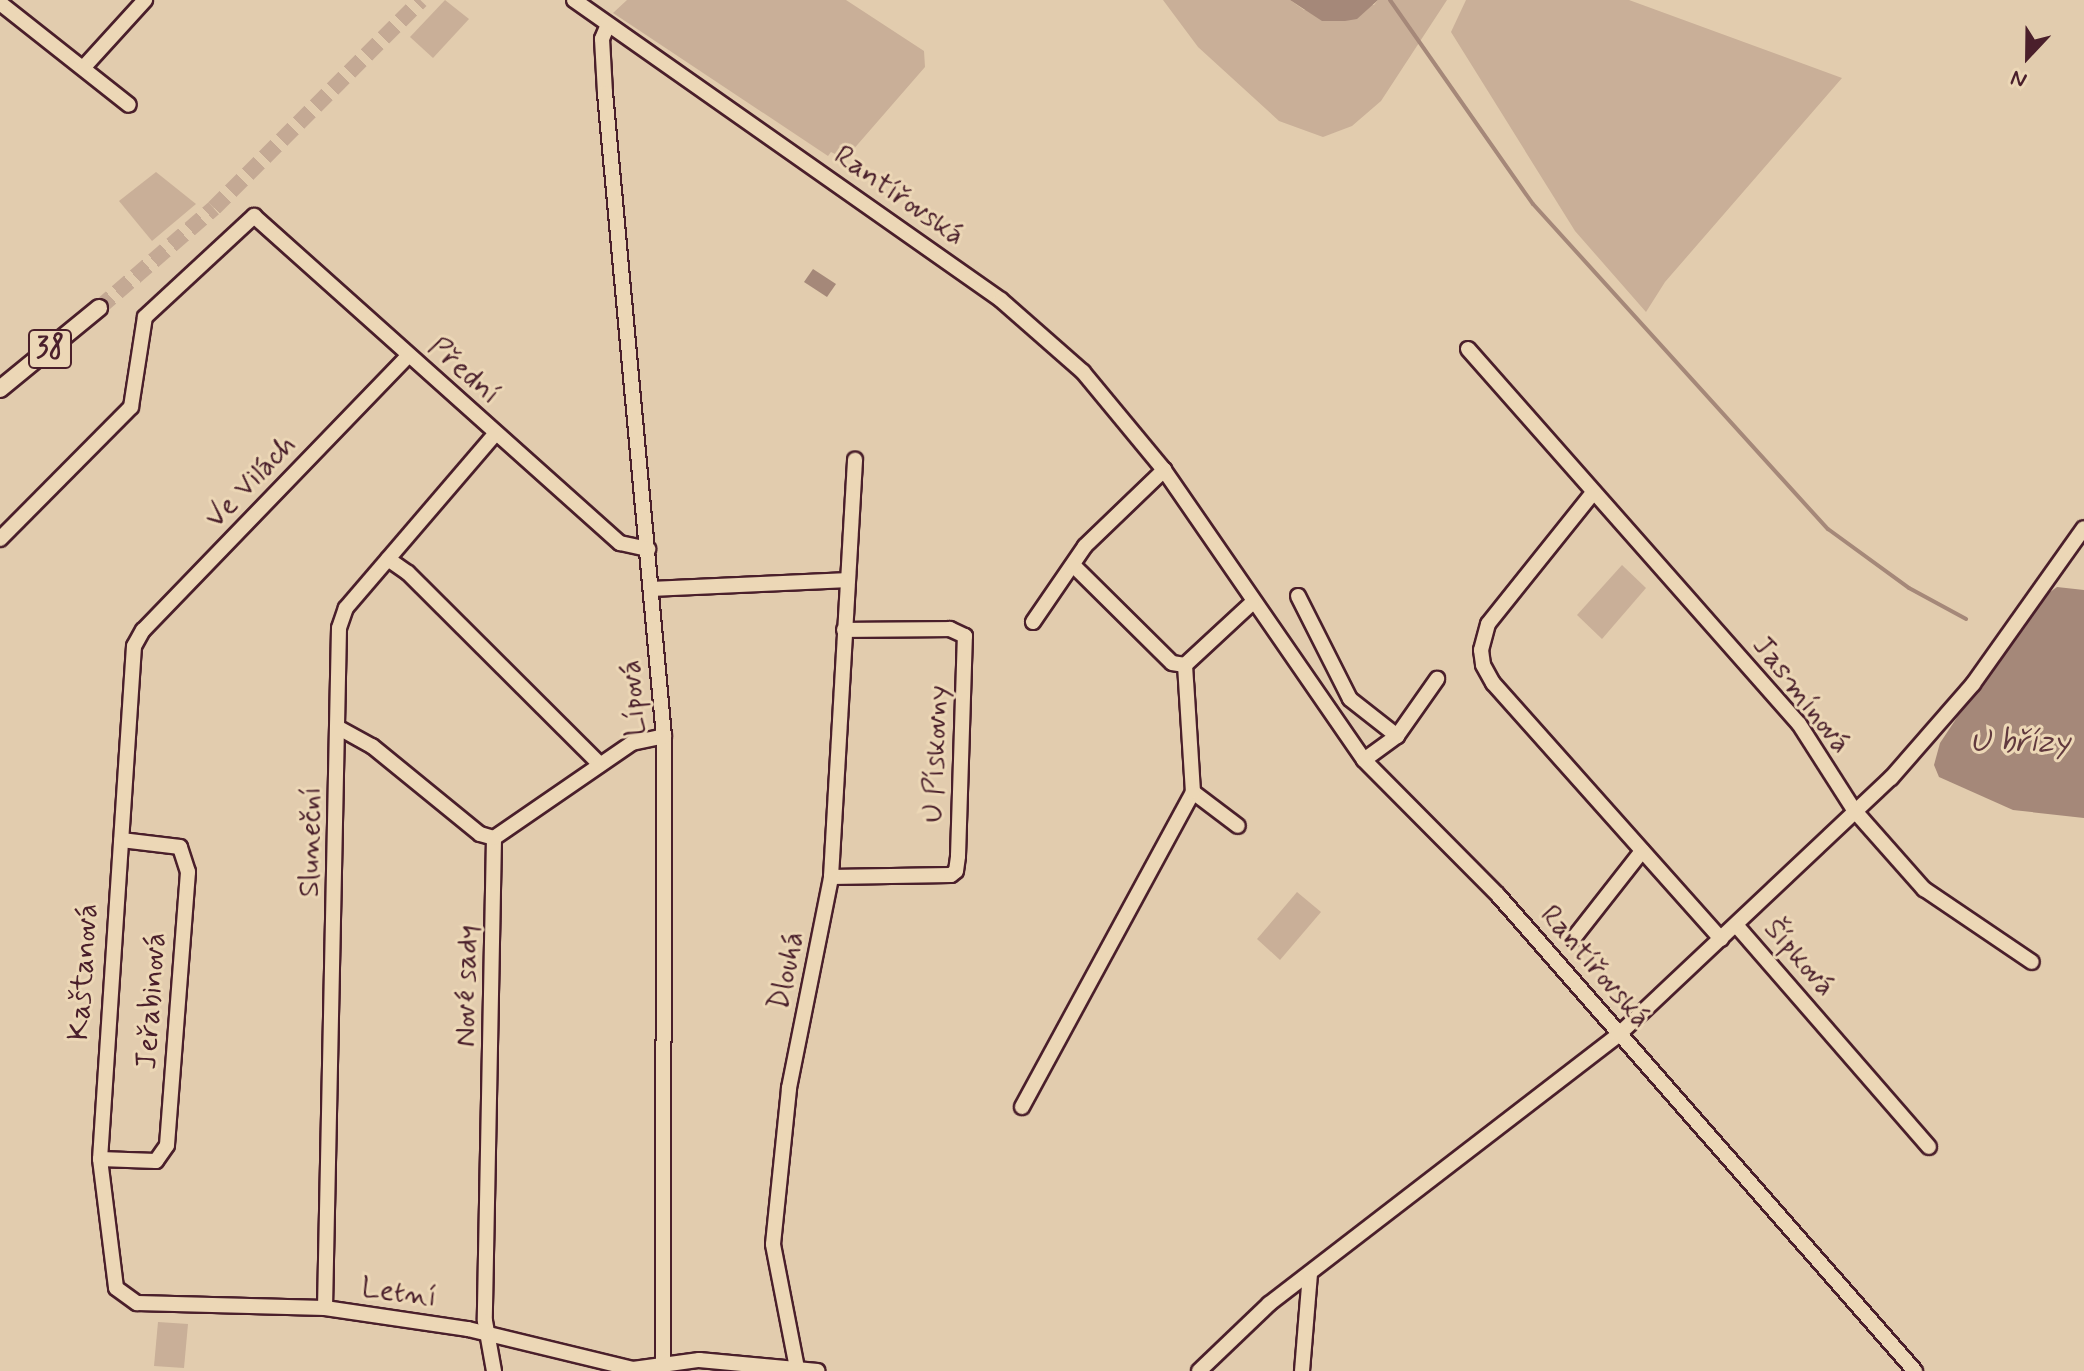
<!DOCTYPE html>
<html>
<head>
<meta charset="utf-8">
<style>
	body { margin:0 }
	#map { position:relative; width:2084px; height:1371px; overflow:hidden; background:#e2ccae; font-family:Mynerve,sans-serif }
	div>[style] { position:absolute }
	.green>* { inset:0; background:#c9af98 }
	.water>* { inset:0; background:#a58879 }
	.stream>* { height:4px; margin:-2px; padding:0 2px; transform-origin:2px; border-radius:2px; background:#a58879 }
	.major-tunnel>* { height:16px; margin-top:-8px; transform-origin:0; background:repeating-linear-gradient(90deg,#c4a994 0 16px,transparent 0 24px) }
	.roads { filter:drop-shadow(2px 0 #4a1f2b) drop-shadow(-2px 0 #4a1f2b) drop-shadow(0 2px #4a1f2b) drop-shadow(0 -2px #4a1f2b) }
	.minor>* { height:14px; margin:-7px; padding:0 7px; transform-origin:7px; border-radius:7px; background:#ecd7b6 }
	.major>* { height:16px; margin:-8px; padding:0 8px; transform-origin:8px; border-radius:8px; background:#ecd7b6 }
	span { translate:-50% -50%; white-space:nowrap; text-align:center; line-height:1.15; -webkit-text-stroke:6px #ecd7b6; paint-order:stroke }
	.shield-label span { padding:2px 6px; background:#ecd7b6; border:2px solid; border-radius:6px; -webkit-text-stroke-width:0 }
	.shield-label { font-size:28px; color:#4a1f2b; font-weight:700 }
	.street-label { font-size:30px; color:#4a1f2b }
	.water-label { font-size:32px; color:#61393e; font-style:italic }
	.north { position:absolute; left:1988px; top:16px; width:80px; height:80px; -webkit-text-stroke:6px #ecd7b6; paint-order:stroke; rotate:202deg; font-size:22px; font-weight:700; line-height:32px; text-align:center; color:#4a1f2b }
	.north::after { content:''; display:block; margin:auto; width:28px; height:36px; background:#4a1f2b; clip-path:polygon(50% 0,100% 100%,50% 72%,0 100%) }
</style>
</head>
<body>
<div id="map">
	<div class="green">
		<i style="clip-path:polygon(445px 0,469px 19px,433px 58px,410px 37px)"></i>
		<i style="clip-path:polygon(627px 0,846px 0,924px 51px,925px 67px,845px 159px,831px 152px,828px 156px,613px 13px)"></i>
		<i style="clip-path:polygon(1163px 0,1290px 0,1304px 10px,1374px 5px,1378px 0,1447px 0,1381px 101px,1352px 126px,1323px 137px,1279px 121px,1198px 47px)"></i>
		<i style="clip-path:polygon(1466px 0,1629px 0,1842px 78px,1665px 282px,1646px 312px,1575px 231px,1451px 32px)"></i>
		<i style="clip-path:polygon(156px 172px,196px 204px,152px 241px,119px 201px)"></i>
		<i style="clip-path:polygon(1622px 565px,1646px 588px,1602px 639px,1577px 615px)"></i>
		<i style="clip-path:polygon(1297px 892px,1321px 912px,1280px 960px,1257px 939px)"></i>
		<i style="clip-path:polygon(158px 1322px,188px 1324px,184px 1368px,154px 1366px)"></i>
	</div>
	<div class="water">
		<i style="clip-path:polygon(1290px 0,1378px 0,1357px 19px,1345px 21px,1322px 21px)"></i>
		<i style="clip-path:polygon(813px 269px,836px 284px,827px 297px,804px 282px)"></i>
		<i style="clip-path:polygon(2057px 587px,2084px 590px,2084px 818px,2013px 810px,1939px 777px,1934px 765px,1940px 743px,1972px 695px,2042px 598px)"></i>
	</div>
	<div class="stream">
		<i style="left:1390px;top:0;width:249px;rotate:55deg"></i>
		<i style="left:1533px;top:204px;width:439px;rotate:47.8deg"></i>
		<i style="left:1828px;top:529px;width:100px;rotate:36.1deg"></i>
		<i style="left:1909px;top:588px;width:65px;rotate:28.5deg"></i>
	</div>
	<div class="major-tunnel">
		<i style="left:99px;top:308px;width:152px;rotate:-41deg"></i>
		<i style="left:214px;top:208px;width:293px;rotate:-45.1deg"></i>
	</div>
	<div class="roads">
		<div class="minor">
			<i style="left:574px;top:0;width:522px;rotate:35.09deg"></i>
			<i style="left:1001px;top:300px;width:109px;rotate:41.3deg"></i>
			<i style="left:1083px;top:372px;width:127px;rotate:50.4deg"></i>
			<i style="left:1164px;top:470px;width:352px;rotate:55.4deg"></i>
			<i style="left:1364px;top:760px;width:190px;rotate:45.2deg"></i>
			<i style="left:1498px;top:895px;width:633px;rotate:48.78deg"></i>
			<i style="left:0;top:3px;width:164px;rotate:38.3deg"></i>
			<i style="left:607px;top:27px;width:13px;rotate:113deg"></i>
			<i style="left:602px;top:39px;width:54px;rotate:86.8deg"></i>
			<i style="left:605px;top:93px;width:646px;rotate:84.76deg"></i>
			<i style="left:664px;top:736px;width:635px;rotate:90.09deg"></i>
			<i style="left:84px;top:67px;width:91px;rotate:-47.7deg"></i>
			<i style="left:1468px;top:349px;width:500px;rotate:48.57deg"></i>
			<i style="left:1799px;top:724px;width:102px;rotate:57.4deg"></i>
			<i style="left:1854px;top:810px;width:106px;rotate:48.5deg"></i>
			<i style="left:1924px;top:889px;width:130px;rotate:34.1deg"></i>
			<i style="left:408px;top:356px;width:381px;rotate:134deg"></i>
			<i style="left:143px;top:630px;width:18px;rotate:119deg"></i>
			<i style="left:134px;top:646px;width:514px;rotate:93.79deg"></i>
			<i style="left:100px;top:1159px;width:130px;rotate:82.9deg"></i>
			<i style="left:116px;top:1288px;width:26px;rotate:36deg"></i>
			<i style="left:137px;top:1303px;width:188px;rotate:1.5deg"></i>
			<i style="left:325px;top:1308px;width:145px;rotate:8.4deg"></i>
			<i style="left:468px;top:1329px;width:170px;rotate:13.6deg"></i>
			<i style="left:633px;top:1369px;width:67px;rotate:-7.8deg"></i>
			<i style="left:699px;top:1360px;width:119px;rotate:5.3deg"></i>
			<i style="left:1592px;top:494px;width:166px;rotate:128.7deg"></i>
			<i style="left:1488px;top:624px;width:27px;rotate:105deg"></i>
			<i style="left:1481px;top:650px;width:15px;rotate:82deg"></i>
			<i style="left:1483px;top:665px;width:21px;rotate:61deg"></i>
			<i style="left:1493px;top:683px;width:343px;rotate:48.3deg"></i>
			<i style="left:0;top:539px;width:186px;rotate:-45.2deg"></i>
			<i style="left:131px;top:407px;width:91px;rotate:-81.2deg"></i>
			<i style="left:145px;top:317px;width:149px;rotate:-42.8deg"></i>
			<i style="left:254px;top:216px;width:491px;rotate:41.8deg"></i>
			<i style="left:620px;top:543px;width:29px;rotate:12deg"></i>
			<i style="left:388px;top:559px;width:24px;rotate:35deg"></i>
			<i style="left:408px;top:573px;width:271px;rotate:44.9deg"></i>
			<i style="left:1073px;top:565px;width:139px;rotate:44.7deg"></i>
			<i style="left:1172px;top:663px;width:13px;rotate:9deg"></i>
			<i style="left:1185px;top:665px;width:91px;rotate:-42.8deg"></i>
			<i style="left:652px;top:589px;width:196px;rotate:-2.6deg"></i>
			<i style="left:1298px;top:596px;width:115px;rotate:63.2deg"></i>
			<i style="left:1350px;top:699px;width:60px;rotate:38.2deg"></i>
			<i style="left:1033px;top:622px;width:92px;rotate:-55.6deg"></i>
			<i style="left:1085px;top:546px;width:110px;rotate:-43.9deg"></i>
			<i style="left:339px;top:728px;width:38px;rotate:29deg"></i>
			<i style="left:372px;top:746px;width:139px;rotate:39.2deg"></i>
			<i style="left:480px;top:834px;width:15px;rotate:16deg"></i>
			<i style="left:1364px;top:760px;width:41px;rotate:-36deg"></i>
			<i style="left:1397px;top:736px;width:70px;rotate:-54.9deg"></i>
			<i style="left:1193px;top:792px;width:56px;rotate:37.1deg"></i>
			<i style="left:494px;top:838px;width:483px;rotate:91.1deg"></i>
			<i style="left:485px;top:1321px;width:51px;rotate:79.8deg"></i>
			<i style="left:494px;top:838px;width:168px;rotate:-34.5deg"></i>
			<i style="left:632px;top:743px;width:33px;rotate:-12deg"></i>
			<i style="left:831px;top:877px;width:120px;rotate:-1deg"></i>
			<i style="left:951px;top:875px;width:6px;rotate:-39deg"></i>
			<i style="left:956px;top:871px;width:15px;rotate:-82deg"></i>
			<i style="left:958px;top:856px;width:220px;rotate:-88.2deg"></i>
			<i style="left:965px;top:636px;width:17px;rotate:-155deg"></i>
			<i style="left:950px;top:629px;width:106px;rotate:179.5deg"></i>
			<i style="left:1736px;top:925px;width:294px;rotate:49deg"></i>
			<i style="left:1573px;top:939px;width:112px;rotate:-51.9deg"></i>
			<i style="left:1022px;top:1107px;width:358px;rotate:-61.5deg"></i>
			<i style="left:1193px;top:792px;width:127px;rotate:-93.6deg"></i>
			<i style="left:100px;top:1159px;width:56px;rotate:2deg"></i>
			<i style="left:156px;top:1161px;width:19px;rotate:-55deg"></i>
			<i style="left:167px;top:1145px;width:274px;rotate:-85.6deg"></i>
			<i style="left:188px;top:872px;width:26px;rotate:-108deg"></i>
			<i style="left:180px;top:847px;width:59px;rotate:-173.2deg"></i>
			<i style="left:325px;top:1308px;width:680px;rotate:-88.82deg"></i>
			<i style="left:339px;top:628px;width:21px;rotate:-71deg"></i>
			<i style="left:346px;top:608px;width:229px;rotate:-49.4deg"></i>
			<i style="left:797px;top:1368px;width:126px;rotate:-101deg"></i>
			<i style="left:773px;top:1244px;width:157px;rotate:-84.1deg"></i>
			<i style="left:789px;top:1088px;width:215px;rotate:-78.7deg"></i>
			<i style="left:831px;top:877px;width:418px;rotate:-86.7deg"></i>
			<i style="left:1199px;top:1371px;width:97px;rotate:-43.7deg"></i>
			<i style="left:1269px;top:1304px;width:441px;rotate:-37.6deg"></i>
			<i style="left:1618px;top:1035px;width:375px;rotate:-43.3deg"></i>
			<i style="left:1891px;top:778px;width:125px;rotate:-48.9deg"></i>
			<i style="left:1973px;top:684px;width:191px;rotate:-54.6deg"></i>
			<i style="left:1302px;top:1371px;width:97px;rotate:-85.3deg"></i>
		</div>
		<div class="major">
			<i style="left:0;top:389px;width:128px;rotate:-39.3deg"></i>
		</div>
	</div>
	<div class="shield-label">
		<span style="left:50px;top:349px">38</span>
	</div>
	<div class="street-label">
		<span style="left:899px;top:196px;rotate:35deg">Rantířovská</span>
		<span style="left:464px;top:371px;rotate:42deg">Přední</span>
		<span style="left:251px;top:482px;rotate:-46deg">Ve Vilách</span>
		<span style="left:1801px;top:695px;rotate:52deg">Jasmínová</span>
		<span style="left:634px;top:698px;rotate:-94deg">Lípová</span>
		<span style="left:936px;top:754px;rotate:-88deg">U Pískovny</span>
		<span style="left:311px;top:842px;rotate:-89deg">Sluneční</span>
		<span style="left:1799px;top:958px;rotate:49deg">Šípková</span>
		<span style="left:1595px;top:967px;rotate:49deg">Rantířovská</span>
		<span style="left:787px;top:971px;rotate:-78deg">Dlouhá</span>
		<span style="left:84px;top:972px;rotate:-86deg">Kaštanová</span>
		<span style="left:467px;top:986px;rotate:-89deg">Nové sady</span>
		<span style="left:152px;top:1001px;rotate:-86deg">Jeřabinová</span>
		<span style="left:399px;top:1293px;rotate:8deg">Letní</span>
	</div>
	<div class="water-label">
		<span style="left:2020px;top:742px">U břízy</span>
	</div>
	<div class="north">N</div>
</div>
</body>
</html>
